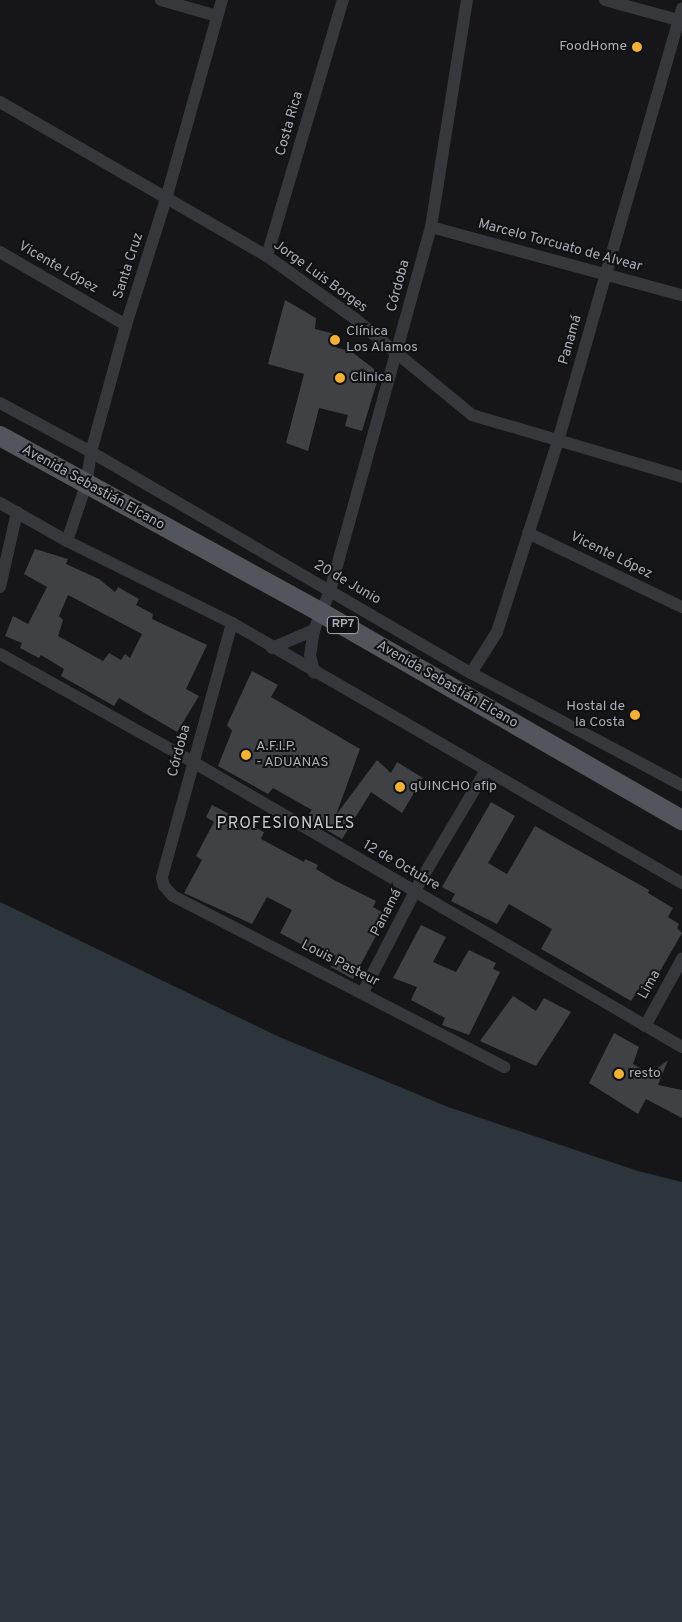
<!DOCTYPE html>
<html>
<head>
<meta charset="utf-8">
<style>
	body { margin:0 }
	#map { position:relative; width:682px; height:1622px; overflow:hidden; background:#161618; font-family:Overpass,sans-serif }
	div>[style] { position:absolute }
	.water>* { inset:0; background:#2c353c }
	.building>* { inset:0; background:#404145 }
	.street>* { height:12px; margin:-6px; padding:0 6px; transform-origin:6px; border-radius:6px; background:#37383d }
	.primary>* { height:20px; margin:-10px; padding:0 10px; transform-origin:10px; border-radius:10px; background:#53555c }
	.dots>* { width:14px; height:14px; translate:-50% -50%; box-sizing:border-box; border:2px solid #111113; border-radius:50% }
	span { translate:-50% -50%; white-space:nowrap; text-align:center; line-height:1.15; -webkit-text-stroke:4px #111113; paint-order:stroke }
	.shield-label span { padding:1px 4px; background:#111113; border:1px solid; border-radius:4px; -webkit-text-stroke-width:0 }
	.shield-label { font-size:12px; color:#a8adb8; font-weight:700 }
	.poi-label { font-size:14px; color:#a8adb8 }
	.right { translate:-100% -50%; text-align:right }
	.left { translate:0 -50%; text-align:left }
	.street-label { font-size:14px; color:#a8adb8 }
	.quarter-label { font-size:16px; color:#c9ccd4; letter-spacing:1px }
</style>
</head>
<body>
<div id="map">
	<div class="water">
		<i style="clip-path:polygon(0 902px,277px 1036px,448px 1107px,638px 1171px,682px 1182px,682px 1622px,0 1622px)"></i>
	</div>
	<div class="building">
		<i style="clip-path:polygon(285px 300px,316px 318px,315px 329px,339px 335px,335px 347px,352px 352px,374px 369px,377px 382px,362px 431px,345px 426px,348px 415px,319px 408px,308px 451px,286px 443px,304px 374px,268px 364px)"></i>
		<i style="clip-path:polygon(evenodd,35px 549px,68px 559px,66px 564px,99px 579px,115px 592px,118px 587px,139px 599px,136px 605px,153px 614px,152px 619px,207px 645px,186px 689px,199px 696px,177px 732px,119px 698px,114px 706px,61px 676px,64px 669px,41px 655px,39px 658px,20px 648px,22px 643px,5px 636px,13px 616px,28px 624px,47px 587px,24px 574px,35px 549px,68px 595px,142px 634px,130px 658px,125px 654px,121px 660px,109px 653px,103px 661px,58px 636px,63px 620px,59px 616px,68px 595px)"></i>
		<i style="clip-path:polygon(252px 671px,278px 685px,271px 697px,360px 749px,336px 815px,377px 760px,391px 773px,397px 762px,423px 778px,402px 813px,371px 792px,342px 839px,306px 818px,312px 810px,273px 788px,268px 794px,218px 766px,232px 731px,227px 725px)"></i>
		<i style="clip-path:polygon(491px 802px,515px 816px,488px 863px,507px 874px,535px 826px,649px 890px,648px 893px,673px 908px,668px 917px,679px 924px,677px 928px,682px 933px,648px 992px,640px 987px,631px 1001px,557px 958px,541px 949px,552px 929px,509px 904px,497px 924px,451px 901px,455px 894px,442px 887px)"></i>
		<i style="clip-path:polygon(212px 805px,264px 832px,261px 839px,304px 862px,305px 859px,318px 865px,316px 869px,334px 880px,376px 901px,373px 907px,387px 915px,353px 979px,331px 967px,336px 956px,311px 943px,308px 948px,280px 933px,292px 910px,267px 897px,252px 924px,184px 893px,202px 860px,196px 856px,214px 822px,206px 817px)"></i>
		<i style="clip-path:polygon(421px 925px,446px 937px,433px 962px,456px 972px,469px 950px,496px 963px,493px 969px,500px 972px,469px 1035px,442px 1025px,445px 1018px,411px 1000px,417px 987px,393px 978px)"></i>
		<i style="clip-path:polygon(513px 996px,536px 1011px,544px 998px,571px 1012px,536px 1066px,480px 1041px)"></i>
		<i style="clip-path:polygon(614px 1033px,639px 1047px,633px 1064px,650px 1074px,668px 1060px,658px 1085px,682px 1090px,682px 1118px,646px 1099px,638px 1114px,589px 1083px)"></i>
	</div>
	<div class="street">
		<i style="left:161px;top:0;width:58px;rotate:15.9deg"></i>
		<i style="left:605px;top:0;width:80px;rotate:15.3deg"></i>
		<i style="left:0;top:102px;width:308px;rotate:30deg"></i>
		<i style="left:267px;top:256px;width:107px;rotate:35.5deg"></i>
		<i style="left:354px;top:318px;width:153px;rotate:39.4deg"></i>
		<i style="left:472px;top:415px;width:219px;rotate:16.4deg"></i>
		<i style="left:431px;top:227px;width:260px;rotate:15.2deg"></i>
		<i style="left:0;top:252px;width:146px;rotate:30.1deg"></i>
		<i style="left:267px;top:256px;width:267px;rotate:-73.5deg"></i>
		<i style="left:0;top:403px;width:103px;rotate:28.3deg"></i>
		<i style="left:91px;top:452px;width:440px;rotate:30.2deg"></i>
		<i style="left:471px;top:673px;width:239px;rotate:28deg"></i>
		<i style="left:0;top:503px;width:77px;rotate:29.6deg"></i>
		<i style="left:67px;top:541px;width:184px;rotate:26.4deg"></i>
		<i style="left:232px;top:623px;width:520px;rotate:30.02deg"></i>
		<i style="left:528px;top:533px;width:171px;rotate:25.7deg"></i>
		<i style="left:67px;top:541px;width:59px;rotate:-71.3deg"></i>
		<i style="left:86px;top:485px;width:33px;rotate:-81deg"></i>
		<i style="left:91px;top:452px;width:132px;rotate:-74.6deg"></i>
		<i style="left:126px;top:325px;width:132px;rotate:-72.4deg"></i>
		<i style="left:166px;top:199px;width:207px;rotate:-74.3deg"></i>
		<i style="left:0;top:587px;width:77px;rotate:-77.2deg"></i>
		<i style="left:232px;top:623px;width:264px;rotate:105.4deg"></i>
		<i style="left:162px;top:878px;width:8px;rotate:76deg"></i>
		<i style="left:164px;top:886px;width:13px;rotate:48deg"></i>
		<i style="left:173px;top:896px;width:373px;rotate:27.3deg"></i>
		<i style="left:314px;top:630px;width:25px;rotate:99deg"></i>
		<i style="left:310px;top:655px;width:18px;rotate:77deg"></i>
		<i style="left:272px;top:648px;width:46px;rotate:-23.2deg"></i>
		<i style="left:314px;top:630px;width:42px;rotate:-67.7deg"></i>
		<i style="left:330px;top:591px;width:378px;rotate:-74.5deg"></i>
		<i style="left:431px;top:227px;width:230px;rotate:-81deg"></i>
		<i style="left:0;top:654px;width:221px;rotate:29.2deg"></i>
		<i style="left:193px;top:762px;width:566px;rotate:30.23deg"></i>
		<i style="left:471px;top:673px;width:49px;rotate:-57.6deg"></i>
		<i style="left:497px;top:632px;width:201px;rotate:-72.3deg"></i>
		<i style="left:558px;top:441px;width:450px;rotate:-74deg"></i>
		<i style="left:363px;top:992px;width:128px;rotate:-62.6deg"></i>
		<i style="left:422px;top:878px;width:126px;rotate:-59.3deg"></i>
		<i style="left:645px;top:1026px;width:77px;rotate:-61.1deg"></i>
	</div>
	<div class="primary">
		<i style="left:0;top:436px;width:365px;rotate:28.8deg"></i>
		<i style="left:320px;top:612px;width:418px;rotate:29.9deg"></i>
	</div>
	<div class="dots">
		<i style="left:637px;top:47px;background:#f2b134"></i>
		<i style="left:335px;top:340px;background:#f2b134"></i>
		<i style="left:340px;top:378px;background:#f2b134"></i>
		<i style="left:635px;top:715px;background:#f2b134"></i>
		<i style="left:246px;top:755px;background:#f2b134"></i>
		<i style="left:400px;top:787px;background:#f2b134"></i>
		<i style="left:619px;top:1074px;background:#f2b134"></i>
	</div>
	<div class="shield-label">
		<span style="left:343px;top:625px">RP7</span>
	</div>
	<div class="poi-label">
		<span class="right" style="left:627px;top:47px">FoodHome</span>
		<span class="left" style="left:346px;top:340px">Clínica<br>Los Alamos</span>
		<span class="left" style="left:350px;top:378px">Clinica</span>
		<span class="right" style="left:625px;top:715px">Hostal de<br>la Costa</span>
		<span class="left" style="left:256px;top:755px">A.F.I.P.<br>- ADUANAS</span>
		<span class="left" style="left:410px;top:787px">qUINCHO afip</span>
		<span class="left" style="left:629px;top:1074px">resto</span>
	</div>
	<div class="street-label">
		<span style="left:290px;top:124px;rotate:-74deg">Costa Rica</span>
		<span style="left:560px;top:246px;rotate:15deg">Marcelo Torcuato de Alvear</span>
		<span style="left:129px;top:266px;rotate:-72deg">Santa Cruz</span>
		<span style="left:58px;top:268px;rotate:30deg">Vicente López</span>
		<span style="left:320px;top:277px;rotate:36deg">Jorge Luis Borges</span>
		<span style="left:399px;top:286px;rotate:-75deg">Córdoba</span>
		<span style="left:571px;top:340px;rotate:-74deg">Panamá</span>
		<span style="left:93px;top:488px;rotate:29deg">Avenida Sebastián Elcano</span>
		<span style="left:611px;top:556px;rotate:26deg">Vicente López</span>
		<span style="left:347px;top:583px;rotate:30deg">20 de Junio</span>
		<span style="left:447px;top:685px;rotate:30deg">Avenida Sebastián Elcano</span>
		<span style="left:180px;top:751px;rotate:-75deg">Córdoba</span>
		<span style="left:401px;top:866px;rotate:30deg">12 de Octubre</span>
		<span style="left:387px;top:913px;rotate:-63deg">Panamá</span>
		<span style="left:340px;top:964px;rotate:27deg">Louis Pasteur</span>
		<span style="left:650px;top:985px;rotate:-61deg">Lima</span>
	</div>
	<div class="quarter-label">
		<span style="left:286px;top:824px">PROFESIONALES</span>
	</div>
</div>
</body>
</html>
